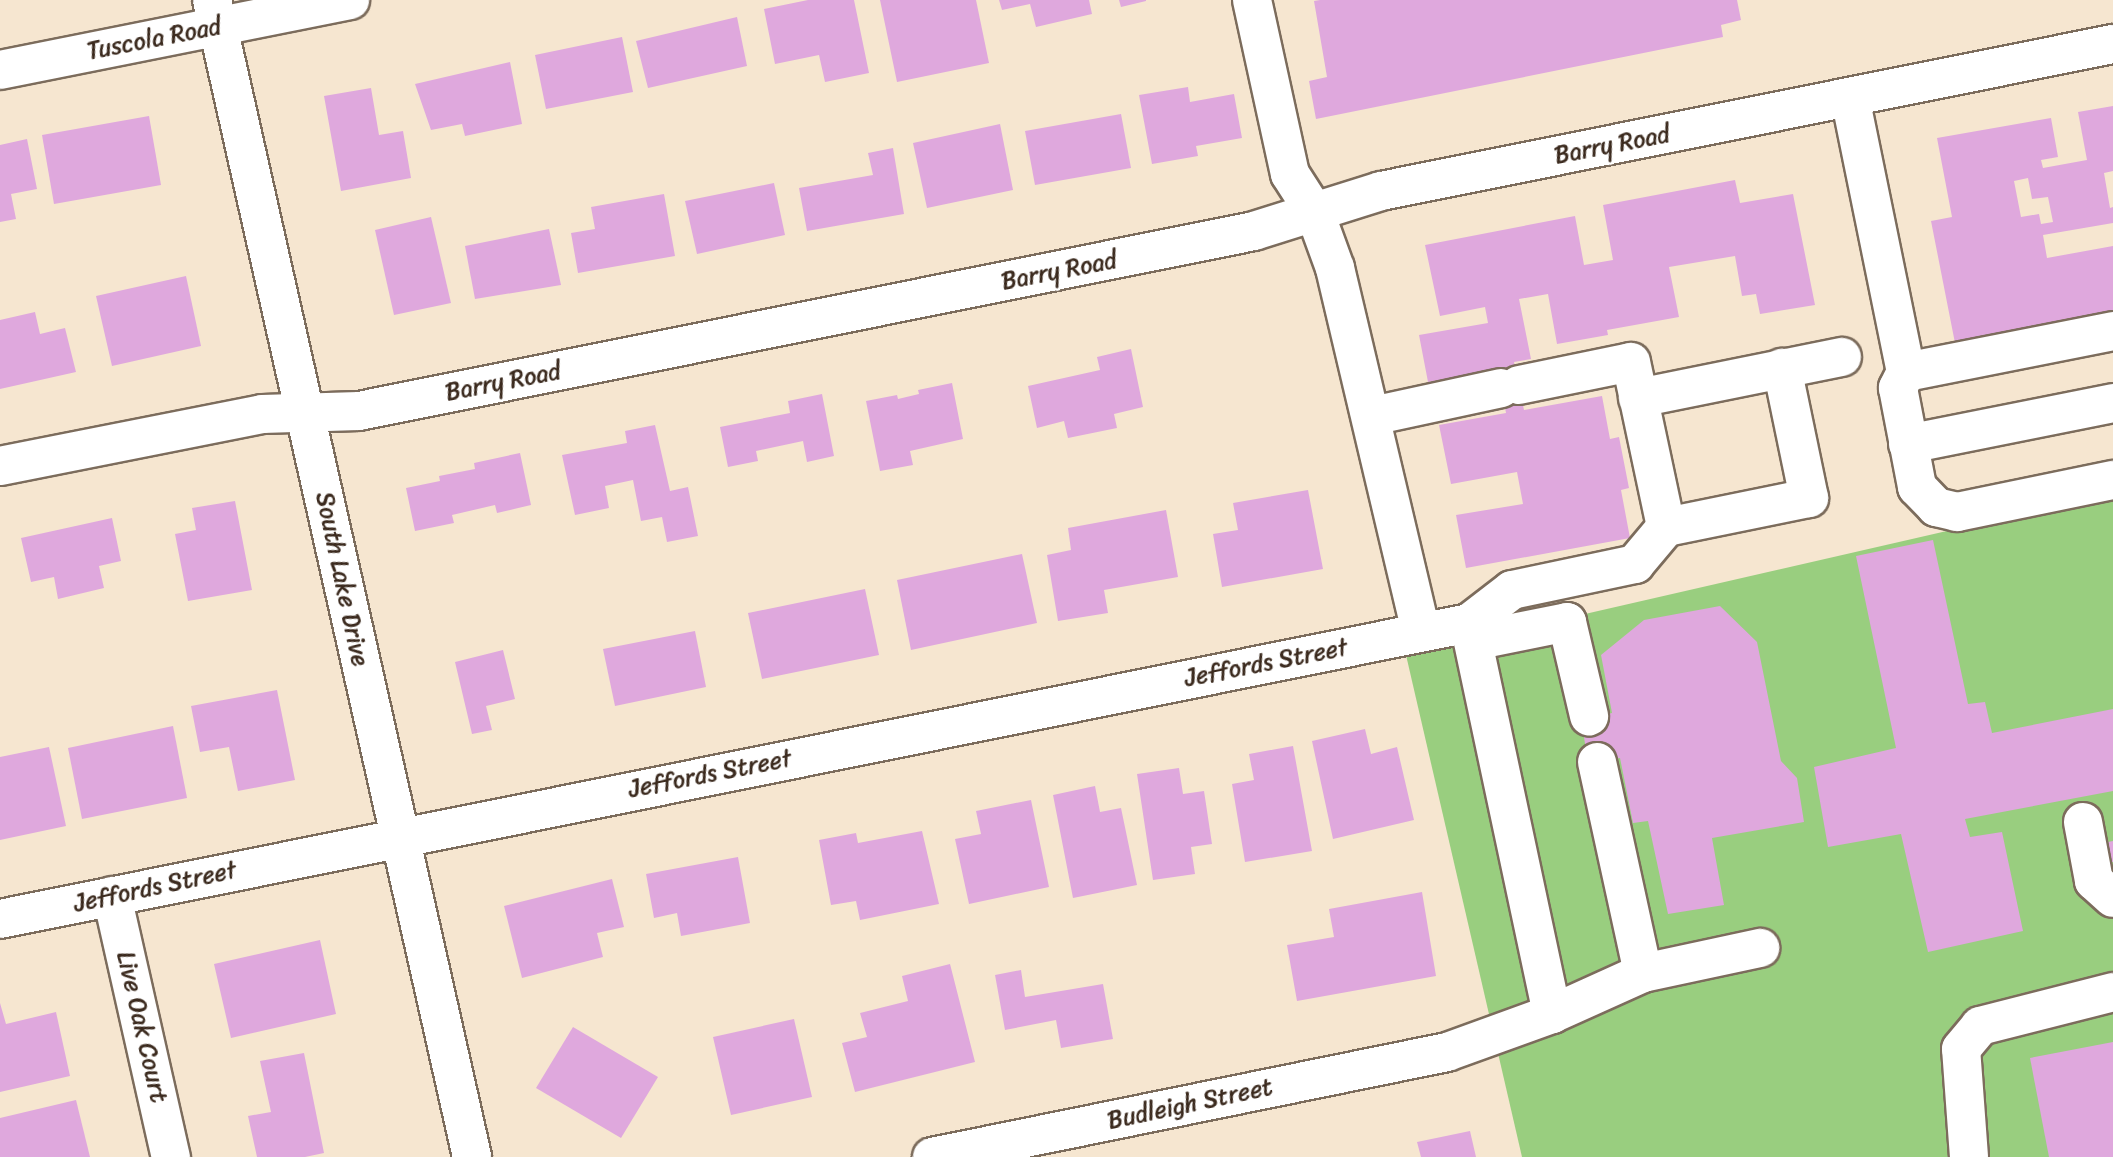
<!DOCTYPE html>
<html>
<head>
<meta charset="utf-8">
<style>
	body { margin:0 }
	#map { position:relative; width:2113px; height:1157px; overflow:hidden; background:#f6e6d0; font-family:Sriracha,sans-serif }
	div>[style] { position:absolute }
	.green>* { inset:0; background:#99ce7f }
	.building>* { inset:0; background:#dfa8dd }
	.roads { filter:drop-shadow(2px 0 #7c6c5c) drop-shadow(-2px 0 #7c6c5c) drop-shadow(0 2px #7c6c5c) drop-shadow(0 -2px #7c6c5c) }
	.minor>* { height:38px; margin:-19px; padding:0 19px; transform-origin:19px; border-radius:19px; background:#fff }
	span { translate:-50% -50%; white-space:nowrap; text-align:center; line-height:1.15; -webkit-text-stroke:5px #fff; paint-order:stroke }
	.street-label { font-size:24px; color:#3b2a1e }
</style>
</head>
<body>
<div id="map">
	<div class="green">
		<i style="clip-path:polygon(2113px 493px,2113px 1157px,1522px 1157px,1406px 655px)"></i>
	</div>
	<div class="building">
		<i style="clip-path:polygon(808px 0,854px 0,869px 73px,825px 82px,819px 55px,775px 64px,764px 9px)"></i>
		<i style="clip-path:polygon(880px 0,976px 0,989px 63px,897px 82px)"></i>
		<i style="clip-path:polygon(999px 0,1089px 0,1092px 14px,1036px 27px,1030px 4px,1002px 10px)"></i>
		<i style="clip-path:polygon(1119px 0,1146px 0,1146px 1px,1121px 7px)"></i>
		<i style="clip-path:polygon(1320px 0,1737px 0,1741px 20px,1721px 25px,1723px 37px,1316px 119px,1309px 81px,1327px 77px,1314px 1px)"></i>
		<i style="clip-path:polygon(737px 17px,747px 66px,648px 88px,636px 41px)"></i>
		<i style="clip-path:polygon(622px 37px,633px 92px,546px 109px,535px 55px)"></i>
		<i style="clip-path:polygon(510px 62px,522px 124px,465px 136px,462px 124px,431px 130px,415px 84px)"></i>
		<i style="clip-path:polygon(1188px 87px,1190px 102px,1234px 94px,1242px 138px,1196px 146px,1198px 156px,1152px 164px,1139px 95px)"></i>
		<i style="clip-path:polygon(371px 88px,379px 135px,403px 131px,411px 178px,341px 191px,324px 96px)"></i>
		<i style="clip-path:polygon(evenodd,2113px 106px,2113px 171px,2104px 173px,2110px 208px,2113px 207px,2113px 223px,2043px 235px,2047px 258px,2113px 246px,2113px 311px,1955px 343px,1931px 221px,1952px 217px,1937px 138px,2051px 118px,2058px 157px,2041px 160px,2043px 168px,2087px 160px,2078px 112px,2113px 106px,2028px 178px,2032px 199px,2048px 197px,2053px 222px,2041px 224px,2039px 214px,2021px 217px,2014px 181px,2028px 178px)"></i>
		<i style="clip-path:polygon(1121px 114px,1131px 168px,1035px 185px,1025px 131px)"></i>
		<i style="clip-path:polygon(149px 116px,161px 185px,54px 204px,42px 135px)"></i>
		<i style="clip-path:polygon(1000px 124px,1013px 190px,927px 208px,913px 143px)"></i>
		<i style="clip-path:polygon(27px 139px,37px 189px,11px 194px,16px 219px,0 222px,0 145px)"></i>
		<i style="clip-path:polygon(893px 148px,904px 214px,807px 231px,799px 188px,873px 175px,868px 153px)"></i>
		<i style="clip-path:polygon(1735px 180px,1740px 203px,1793px 194px,1815px 305px,1760px 314px,1756px 294px,1742px 296px,1735px 256px,1669px 267px,1679px 317px,1607px 330px,1608px 335px,1557px 344px,1548px 294px,1519px 299px,1531px 359px,1514px 362px,1524px 410px,1602px 396px,1610px 439px,1619px 437px,1629px 488px,1621px 490px,1630px 538px,1466px 568px,1456px 515px,1523px 504px,1517px 472px,1451px 484px,1439px 425px,1506px 413px,1498px 370px,1428px 382px,1419px 335px,1488px 323px,1485px 307px,1440px 316px,1425px 245px,1575px 216px,1584px 265px,1613px 260px,1603px 205px)"></i>
		<i style="clip-path:polygon(774px 183px,785px 235px,697px 254px,685px 201px)"></i>
		<i style="clip-path:polygon(664px 194px,675px 256px,578px 273px,571px 233px,595px 229px,591px 207px)"></i>
		<i style="clip-path:polygon(431px 217px,451px 303px,394px 315px,375px 230px)"></i>
		<i style="clip-path:polygon(549px 229px,561px 285px,475px 299px,465px 246px)"></i>
		<i style="clip-path:polygon(186px 276px,201px 346px,112px 366px,96px 296px)"></i>
		<i style="clip-path:polygon(35px 312px,40px 334px,65px 328px,76px 372px,0 389px,0 320px)"></i>
		<i style="clip-path:polygon(1131px 349px,1143px 407px,1114px 414px,1117px 428px,1068px 438px,1064px 421px,1037px 428px,1028px 386px,1100px 370px,1097px 357px)"></i>
		<i style="clip-path:polygon(952px 383px,963px 439px,910px 451px,913px 465px,880px 471px,866px 401px,897px 395px,898px 399px,919px 394px,918px 390px)"></i>
		<i style="clip-path:polygon(822px 394px,834px 456px,807px 462px,803px 441px,756px 451px,758px 461px,728px 467px,720px 427px,790px 413px,788px 401px)"></i>
		<i style="clip-path:polygon(655px 425px,670px 491px,688px 487px,698px 536px,667px 542px,662px 517px,641px 521px,633px 480px,605px 486px,609px 508px,575px 515px,562px 455px,627px 443px,625px 431px)"></i>
		<i style="clip-path:polygon(520px 453px,531px 505px,497px 513px,495px 505px,452px 515px,454px 523px,415px 531px,406px 488px,440px 481px,439px 476px,475px 469px,474px 463px)"></i>
		<i style="clip-path:polygon(1308px 490px,1323px 569px,1222px 587px,1213px 534px,1238px 530px,1233px 503px)"></i>
		<i style="clip-path:polygon(235px 501px,252px 590px,188px 601px,175px 534px,196px 530px,192px 508px)"></i>
		<i style="clip-path:polygon(1166px 510px,1178px 577px,1104px 590px,1108px 613px,1058px 621px,1047px 555px,1071px 550px,1068px 528px)"></i>
		<i style="clip-path:polygon(112px 518px,121px 561px,99px 566px,104px 588px,58px 599px,54px 577px,31px 582px,21px 538px)"></i>
		<i style="clip-path:polygon(1933px 540px,1968px 704px,1985px 702px,1992px 733px,2113px 709px,2113px 791px,1965px 819px,1970px 837px,2002px 832px,2023px 931px,1928px 952px,1901px 834px,1828px 847px,1814px 767px,1896px 748px,1856px 556px)"></i>
		<i style="clip-path:polygon(1022px 554px,1037px 623px,911px 650px,897px 580px)"></i>
		<i style="clip-path:polygon(865px 589px,879px 655px,762px 679px,748px 613px)"></i>
		<i style="clip-path:polygon(1720px 606px,1757px 642px,1781px 761px,1797px 778px,1804px 822px,1712px 838px,1724px 905px,1668px 914px,1648px 821px,1633px 823px,1620px 758px,1588px 763px,1581px 718px,1612px 713px,1601px 655px,1644px 620px)"></i>
		<i style="clip-path:polygon(695px 631px,706px 687px,615px 706px,603px 649px)"></i>
		<i style="clip-path:polygon(503px 650px,515px 699px,486px 706px,492px 730px,472px 734px,455px 662px)"></i>
		<i style="clip-path:polygon(277px 690px,295px 780px,238px 791px,229px 747px,200px 752px,191px 706px)"></i>
		<i style="clip-path:polygon(173px 726px,187px 798px,82px 819px,68px 748px)"></i>
		<i style="clip-path:polygon(1365px 729px,1371px 754px,1397px 747px,1414px 820px,1333px 839px,1312px 741px)"></i>
		<i style="clip-path:polygon(1293px 746px,1312px 851px,1245px 862px,1232px 784px,1254px 780px,1249px 754px)"></i>
		<i style="clip-path:polygon(49px 747px,66px 826px,0 840px,0 757px)"></i>
		<i style="clip-path:polygon(1179px 768px,1183px 794px,1204px 791px,1212px 844px,1191px 847px,1195px 874px,1153px 880px,1137px 774px)"></i>
		<i style="clip-path:polygon(1095px 786px,1100px 812px,1121px 808px,1137px 885px,1073px 898px,1053px 795px)"></i>
		<i style="clip-path:polygon(1031px 800px,1049px 887px,969px 904px,955px 839px,981px 834px,976px 811px)"></i>
		<i style="clip-path:polygon(922px 831px,939px 904px,860px 920px,856px 901px,831px 905px,819px 840px,856px 833px,858px 843px)"></i>
		<i style="clip-path:polygon(2113px 841px,2113px 862px,2111px 862px,2108px 842px)"></i>
		<i style="clip-path:polygon(738px 857px,750px 923px,681px 936px,677px 913px,654px 918px,646px 874px)"></i>
		<i style="clip-path:polygon(612px 879px,624px 927px,597px 933px,603px 957px,522px 978px,504px 906px)"></i>
		<i style="clip-path:polygon(1422px 892px,1436px 976px,1297px 1001px,1287px 945px,1334px 937px,1329px 909px)"></i>
		<i style="clip-path:polygon(320px 940px,336px 1014px,231px 1038px,214px 964px)"></i>
		<i style="clip-path:polygon(950px 964px,975px 1062px,855px 1092px,842px 1043px,867px 1037px,860px 1013px,908px 1001px,902px 976px)"></i>
		<i style="clip-path:polygon(1021px 970px,1025px 997px,1103px 984px,1113px 1039px,1061px 1048px,1056px 1020px,1005px 1030px,995px 975px)"></i>
		<i style="clip-path:polygon(0 1003px,6px 1024px,56px 1012px,70px 1076px,0 1092px)"></i>
		<i style="clip-path:polygon(794px 1019px,812px 1097px,731px 1115px,713px 1037px)"></i>
		<i style="clip-path:polygon(573px 1027px,658px 1077px,621px 1138px,536px 1088px)"></i>
		<i style="clip-path:polygon(2113px 1042px,2113px 1157px,2049px 1157px,2030px 1058px)"></i>
		<i style="clip-path:polygon(304px 1053px,324px 1153px,305px 1157px,257px 1157px,248px 1116px,271px 1112px,260px 1061px)"></i>
		<i style="clip-path:polygon(76px 1100px,90px 1157px,0 1157px,0 1118px)"></i>
		<i style="clip-path:polygon(1470px 1131px,1476px 1157px,1421px 1157px,1417px 1142px)"></i>
	</div>
	<div class="roads">
		<div class="minor">
			<i style="left:212px;top:0;width:1186px;rotate:77.33deg"></i>
			<i style="left:1252px;top:0;width:178px;rotate:77.7deg"></i>
			<i style="left:1290px;top:174px;width:46px;rotate:57.3deg"></i>
			<i style="left:1315px;top:213px;width:59px;rotate:70deg"></i>
			<i style="left:1335px;top:268px;width:374px;rotate:76.7deg"></i>
			<i style="left:0;top:70px;width:357px;rotate:-11.3deg"></i>
			<i style="left:1850px;top:97px;width:281px;rotate:78.5deg"></i>
			<i style="left:1906px;top:372px;width:18px;rotate:117deg"></i>
			<i style="left:1898px;top:388px;width:101px;rotate:79.1deg"></i>
			<i style="left:1917px;top:487px;width:28px;rotate:46deg"></i>
			<i style="left:1936px;top:507px;width:22px;rotate:13deg"></i>
			<i style="left:1957px;top:512px;width:159px;rotate:-11.6deg"></i>
			<i style="left:1906px;top:372px;width:211px;rotate:-11.2deg"></i>
			<i style="left:1519px;top:385px;width:114px;rotate:-11.6deg"></i>
			<i style="left:1631px;top:362px;width:169px;rotate:78deg"></i>
			<i style="left:1638px;top:398px;width:208px;rotate:-11.4deg"></i>
			<i style="left:1372px;top:416px;width:132px;rotate:-12.2deg"></i>
			<i style="left:1908px;top:444px;width:209px;rotate:-11.3deg"></i>
			<i style="left:0;top:466px;width:267px;rotate:-11.2deg"></i>
			<i style="left:262px;top:414px;width:97px;rotate:-1.8deg"></i>
			<i style="left:359px;top:411px;width:913px;rotate:-11.37deg"></i>
			<i style="left:1254px;top:231px;width:133px;rotate:-17.5deg"></i>
			<i style="left:1381px;top:191px;width:747px;rotate:-11.36deg"></i>
			<i style="left:1469px;top:623px;width:400px;rotate:78deg"></i>
			<i style="left:1473px;top:641px;width:96px;rotate:-11.4deg"></i>
			<i style="left:1567px;top:622px;width:97px;rotate:76.8deg"></i>
			<i style="left:1597px;top:762px;width:216px;rotate:77.7deg"></i>
			<i style="left:2083px;top:822px;width:60px;rotate:79.4deg"></i>
			<i style="left:2094px;top:881px;width:25px;rotate:42deg"></i>
			<i style="left:112px;top:896px;width:268px;rotate:77.3deg"></i>
			<i style="left:0;top:919px;width:1499px;rotate:-11.39deg"></i>
			<i style="left:1469px;top:623px;width:54px;rotate:-37.5deg"></i>
			<i style="left:1512px;top:590px;width:126px;rotate:-11.9deg"></i>
			<i style="left:1635px;top:564px;width:48px;rotate:-50deg"></i>
			<i style="left:1666px;top:527px;width:146px;rotate:-11.5deg"></i>
			<i style="left:1809px;top:498px;width:133px;rotate:-101.7deg"></i>
			<i style="left:932px;top:1157px;width:526px;rotate:-11.52deg"></i>
			<i style="left:1447px;top:1052px;width:112px;rotate:-19.9deg"></i>
			<i style="left:1552px;top:1014px;width:100px;rotate:-24.3deg"></i>
			<i style="left:1643px;top:973px;width:120px;rotate:-12.1deg"></i>
			<i style="left:1969px;top:1157px;width:108px;rotate:-94.2deg"></i>
			<i style="left:1961px;top:1049px;width:30px;rotate:-50deg"></i>
			<i style="left:1980px;top:1026px;width:137px;rotate:-14.3deg"></i>
		</div>
	</div>
	<div class="street-label">
		<span style="left:154px;top:39px;rotate:-11deg">Tuscola Road</span>
		<span style="left:1612px;top:145px;rotate:-11deg">Barry Road</span>
		<span style="left:1059px;top:271px;rotate:-11deg">Barry Road</span>
		<span style="left:503px;top:382px;rotate:-11deg">Barry Road</span>
		<span style="left:342px;top:579px;rotate:78deg">South Lake Drive</span>
		<span style="left:1266px;top:663px;rotate:-11deg">Jeffords Street</span>
		<span style="left:710px;top:774px;rotate:-11deg">Jeffords Street</span>
		<span style="left:155px;top:887px;rotate:-12deg">Jeffords Street</span>
		<span style="left:142px;top:1027px;rotate:77deg">Live Oak Court</span>
		<span style="left:1190px;top:1104px;rotate:-12deg">Budleigh Street</span>
	</div>
</div>
</body>
</html>
